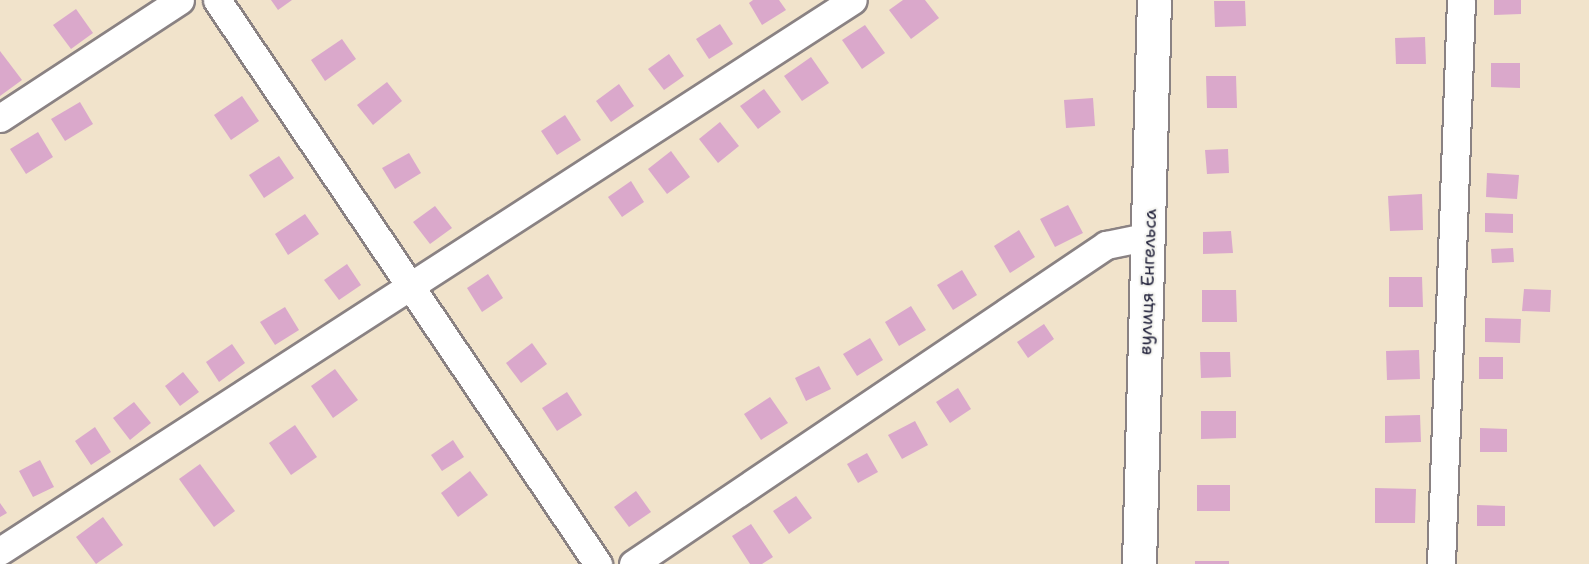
<!DOCTYPE html>
<html>
<head>
<meta charset="utf-8">
<style>
	body { margin:0 }
	#map { position:relative; width:1589px; height:564px; overflow:hidden; background:#f1e3cb; font-family:"Shantell Sans",sans-serif }
	div>[style] { position:absolute }
	.building>* { inset:0; background:#daa8cb }
	.roads { filter:drop-shadow(2px 0 #8a8283) drop-shadow(-2px 0 #8a8283) drop-shadow(0 2px #8a8283) drop-shadow(0 -2px #8a8283) }
	.minor>* { height:27px; margin:-13.5px; padding:0 13.5px; transform-origin:13.5px; border-radius:13.5px; background:#fff }
	.tertiary>* { height:33px; margin:-16.5px; padding:0 16.5px; transform-origin:16.5px; border-radius:16.5px; background:#fff }
	span { translate:-50% -50%; white-space:nowrap; text-align:center; line-height:1.15; -webkit-text-stroke:4.5px #f6f6f2; paint-order:stroke }
	.street-label { font-size:18px; color:#22223b }
</style>
</head>
<body>
<div id="map">
	<div class="building">
		<i style="clip-path:polygon(271px 0,292px 0,278px 10px)"></i>
		<i style="clip-path:polygon(753px 0,779px 0,786px 10px,762px 25px,749px 3px)"></i>
		<i style="clip-path:polygon(903px 0,925px 0,939px 18px,911px 39px,889px 10px)"></i>
		<i style="clip-path:polygon(1494px 0,1521px 0,1521px 14px,1494px 15px)"></i>
		<i style="clip-path:polygon(1214px 1px,1245px 1px,1246px 26px,1215px 27px)"></i>
		<i style="clip-path:polygon(76px 9px,93px 33px,71px 49px,53px 25px)"></i>
		<i style="clip-path:polygon(720px 24px,733px 44px,709px 59px,696px 39px)"></i>
		<i style="clip-path:polygon(865px 25px,885px 53px,862px 69px,842px 40px)"></i>
		<i style="clip-path:polygon(1425px 37px,1426px 64px,1396px 64px,1395px 38px)"></i>
		<i style="clip-path:polygon(342px 39px,356px 59px,325px 81px,311px 60px)"></i>
		<i style="clip-path:polygon(0 51px,22px 80px,0 96px)"></i>
		<i style="clip-path:polygon(669px 54px,684px 76px,664px 90px,648px 69px)"></i>
		<i style="clip-path:polygon(811px 57px,829px 83px,802px 101px,784px 76px)"></i>
		<i style="clip-path:polygon(1491px 63px,1520px 63px,1520px 88px,1491px 87px)"></i>
		<i style="clip-path:polygon(1206px 76px,1236px 76px,1237px 108px,1207px 108px)"></i>
		<i style="clip-path:polygon(387px 82px,402px 101px,373px 125px,357px 105px)"></i>
		<i style="clip-path:polygon(619px 84px,634px 106px,611px 122px,596px 101px)"></i>
		<i style="clip-path:polygon(764px 89px,781px 112px,758px 129px,740px 106px)"></i>
		<i style="clip-path:polygon(242px 96px,259px 121px,231px 140px,214px 115px)"></i>
		<i style="clip-path:polygon(1093px 98px,1095px 126px,1066px 128px,1064px 100px)"></i>
		<i style="clip-path:polygon(80px 102px,93px 124px,65px 141px,51px 119px)"></i>
		<i style="clip-path:polygon(565px 115px,581px 140px,557px 155px,541px 131px)"></i>
		<i style="clip-path:polygon(720px 122px,739px 146px,718px 163px,699px 139px)"></i>
		<i style="clip-path:polygon(38px 132px,53px 157px,26px 174px,10px 149px)"></i>
		<i style="clip-path:polygon(1228px 149px,1229px 173px,1207px 174px,1205px 150px)"></i>
		<i style="clip-path:polygon(671px 151px,690px 177px,667px 194px,648px 169px)"></i>
		<i style="clip-path:polygon(409px 153px,421px 173px,395px 189px,382px 168px)"></i>
		<i style="clip-path:polygon(279px 156px,294px 178px,264px 198px,249px 175px)"></i>
		<i style="clip-path:polygon(1487px 173px,1519px 175px,1517px 199px,1486px 197px)"></i>
		<i style="clip-path:polygon(631px 181px,644px 202px,622px 217px,608px 197px)"></i>
		<i style="clip-path:polygon(1422px 194px,1423px 230px,1390px 231px,1388px 196px)"></i>
		<i style="clip-path:polygon(1068px 205px,1083px 233px,1055px 247px,1040px 219px)"></i>
		<i style="clip-path:polygon(435px 206px,452px 228px,430px 244px,413px 222px)"></i>
		<i style="clip-path:polygon(1485px 213px,1513px 214px,1513px 233px,1485px 232px)"></i>
		<i style="clip-path:polygon(305px 214px,319px 234px,288px 255px,275px 234px)"></i>
		<i style="clip-path:polygon(1019px 230px,1035px 257px,1010px 273px,994px 246px)"></i>
		<i style="clip-path:polygon(1231px 231px,1233px 253px,1203px 254px,1203px 232px)"></i>
		<i style="clip-path:polygon(1513px 248px,1514px 262px,1492px 263px,1491px 249px)"></i>
		<i style="clip-path:polygon(347px 264px,361px 285px,339px 300px,324px 280px)"></i>
		<i style="clip-path:polygon(962px 270px,977px 295px,953px 310px,937px 285px)"></i>
		<i style="clip-path:polygon(488px 274px,503px 298px,482px 312px,467px 288px)"></i>
		<i style="clip-path:polygon(1389px 277px,1422px 277px,1423px 307px,1389px 307px)"></i>
		<i style="clip-path:polygon(1524px 289px,1551px 290px,1550px 312px,1522px 311px)"></i>
		<i style="clip-path:polygon(1202px 290px,1236px 290px,1237px 322px,1202px 322px)"></i>
		<i style="clip-path:polygon(911px 306px,926px 330px,899px 346px,885px 322px)"></i>
		<i style="clip-path:polygon(285px 307px,299px 330px,275px 345px,260px 322px)"></i>
		<i style="clip-path:polygon(1485px 318px,1521px 319px,1520px 343px,1485px 342px)"></i>
		<i style="clip-path:polygon(1044px 324px,1054px 339px,1028px 358px,1017px 342px)"></i>
		<i style="clip-path:polygon(870px 338px,883px 360px,857px 376px,843px 354px)"></i>
		<i style="clip-path:polygon(532px 343px,547px 364px,521px 383px,506px 363px)"></i>
		<i style="clip-path:polygon(232px 344px,245px 363px,219px 382px,206px 362px)"></i>
		<i style="clip-path:polygon(1419px 350px,1420px 379px,1387px 380px,1386px 351px)"></i>
		<i style="clip-path:polygon(1200px 352px,1230px 352px,1231px 377px,1201px 378px)"></i>
		<i style="clip-path:polygon(1479px 357px,1503px 357px,1503px 379px,1479px 379px)"></i>
		<i style="clip-path:polygon(819px 366px,831px 389px,806px 401px,795px 378px)"></i>
		<i style="clip-path:polygon(335px 369px,358px 400px,333px 418px,311px 386px)"></i>
		<i style="clip-path:polygon(183px 372px,199px 392px,180px 406px,165px 386px)"></i>
		<i style="clip-path:polygon(958px 388px,971px 409px,950px 423px,936px 402px)"></i>
		<i style="clip-path:polygon(567px 392px,582px 415px,557px 431px,542px 408px)"></i>
		<i style="clip-path:polygon(770px 397px,788px 423px,761px 440px,744px 414px)"></i>
		<i style="clip-path:polygon(134px 402px,151px 423px,130px 440px,113px 418px)"></i>
		<i style="clip-path:polygon(1201px 411px,1236px 411px,1236px 438px,1201px 439px)"></i>
		<i style="clip-path:polygon(1420px 415px,1421px 442px,1385px 443px,1385px 416px)"></i>
		<i style="clip-path:polygon(915px 421px,928px 445px,902px 459px,888px 435px)"></i>
		<i style="clip-path:polygon(295px 425px,317px 457px,291px 475px,269px 443px)"></i>
		<i style="clip-path:polygon(95px 427px,111px 452px,91px 465px,75px 441px)"></i>
		<i style="clip-path:polygon(1480px 428px,1507px 429px,1507px 452px,1480px 452px)"></i>
		<i style="clip-path:polygon(453px 440px,464px 457px,442px 471px,431px 455px)"></i>
		<i style="clip-path:polygon(867px 453px,878px 472px,858px 483px,847px 464px)"></i>
		<i style="clip-path:polygon(40px 460px,54px 487px,33px 497px,19px 471px)"></i>
		<i style="clip-path:polygon(200px 464px,235px 511px,214px 527px,179px 479px)"></i>
		<i style="clip-path:polygon(470px 471px,488px 495px,458px 517px,441px 493px)"></i>
		<i style="clip-path:polygon(1197px 485px,1230px 485px,1230px 511px,1197px 511px)"></i>
		<i style="clip-path:polygon(1375px 488px,1416px 489px,1415px 523px,1375px 523px)"></i>
		<i style="clip-path:polygon(636px 491px,651px 512px,629px 527px,614px 507px)"></i>
		<i style="clip-path:polygon(796px 496px,812px 518px,789px 534px,773px 511px)"></i>
		<i style="clip-path:polygon(0 503px,7px 513px,0 517px)"></i>
		<i style="clip-path:polygon(1477px 505px,1505px 506px,1505px 526px,1477px 526px)"></i>
		<i style="clip-path:polygon(103px 517px,123px 545px,96px 564px,76px 537px)"></i>
		<i style="clip-path:polygon(751px 524px,773px 557px,762px 564px,750px 564px,732px 536px)"></i>
		<i style="clip-path:polygon(1195px 561px,1229px 561px,1229px 564px,1195px 564px)"></i>
	</div>
	<div class="roads">
		<div class="minor">
			<i style="left:217px;top:0;width:681px;rotate:55.96deg"></i>
			<i style="left:0;top:118px;width:215px;rotate:-33.2deg"></i>
			<i style="left:0;top:551px;width:1015px;rotate:-32.86deg"></i>
			<i style="left:633px;top:564px;width:571px;rotate:-34deg"></i>
			<i style="left:1106px;top:245px;width:45px;rotate:-11.6deg"></i>
			<i style="left:1441px;top:564px;width:564px;rotate:-87.97deg"></i>
		</div>
		<div class="tertiary">
			<i style="left:1139px;top:564px;width:564px;rotate:-88.48deg"></i>
		</div>
	</div>
	<div class="street-label">
		<span style="left:1148px;top:282px;rotate:-88deg">вулиця Енгельса</span>
	</div>
</div>
</body>
</html>
